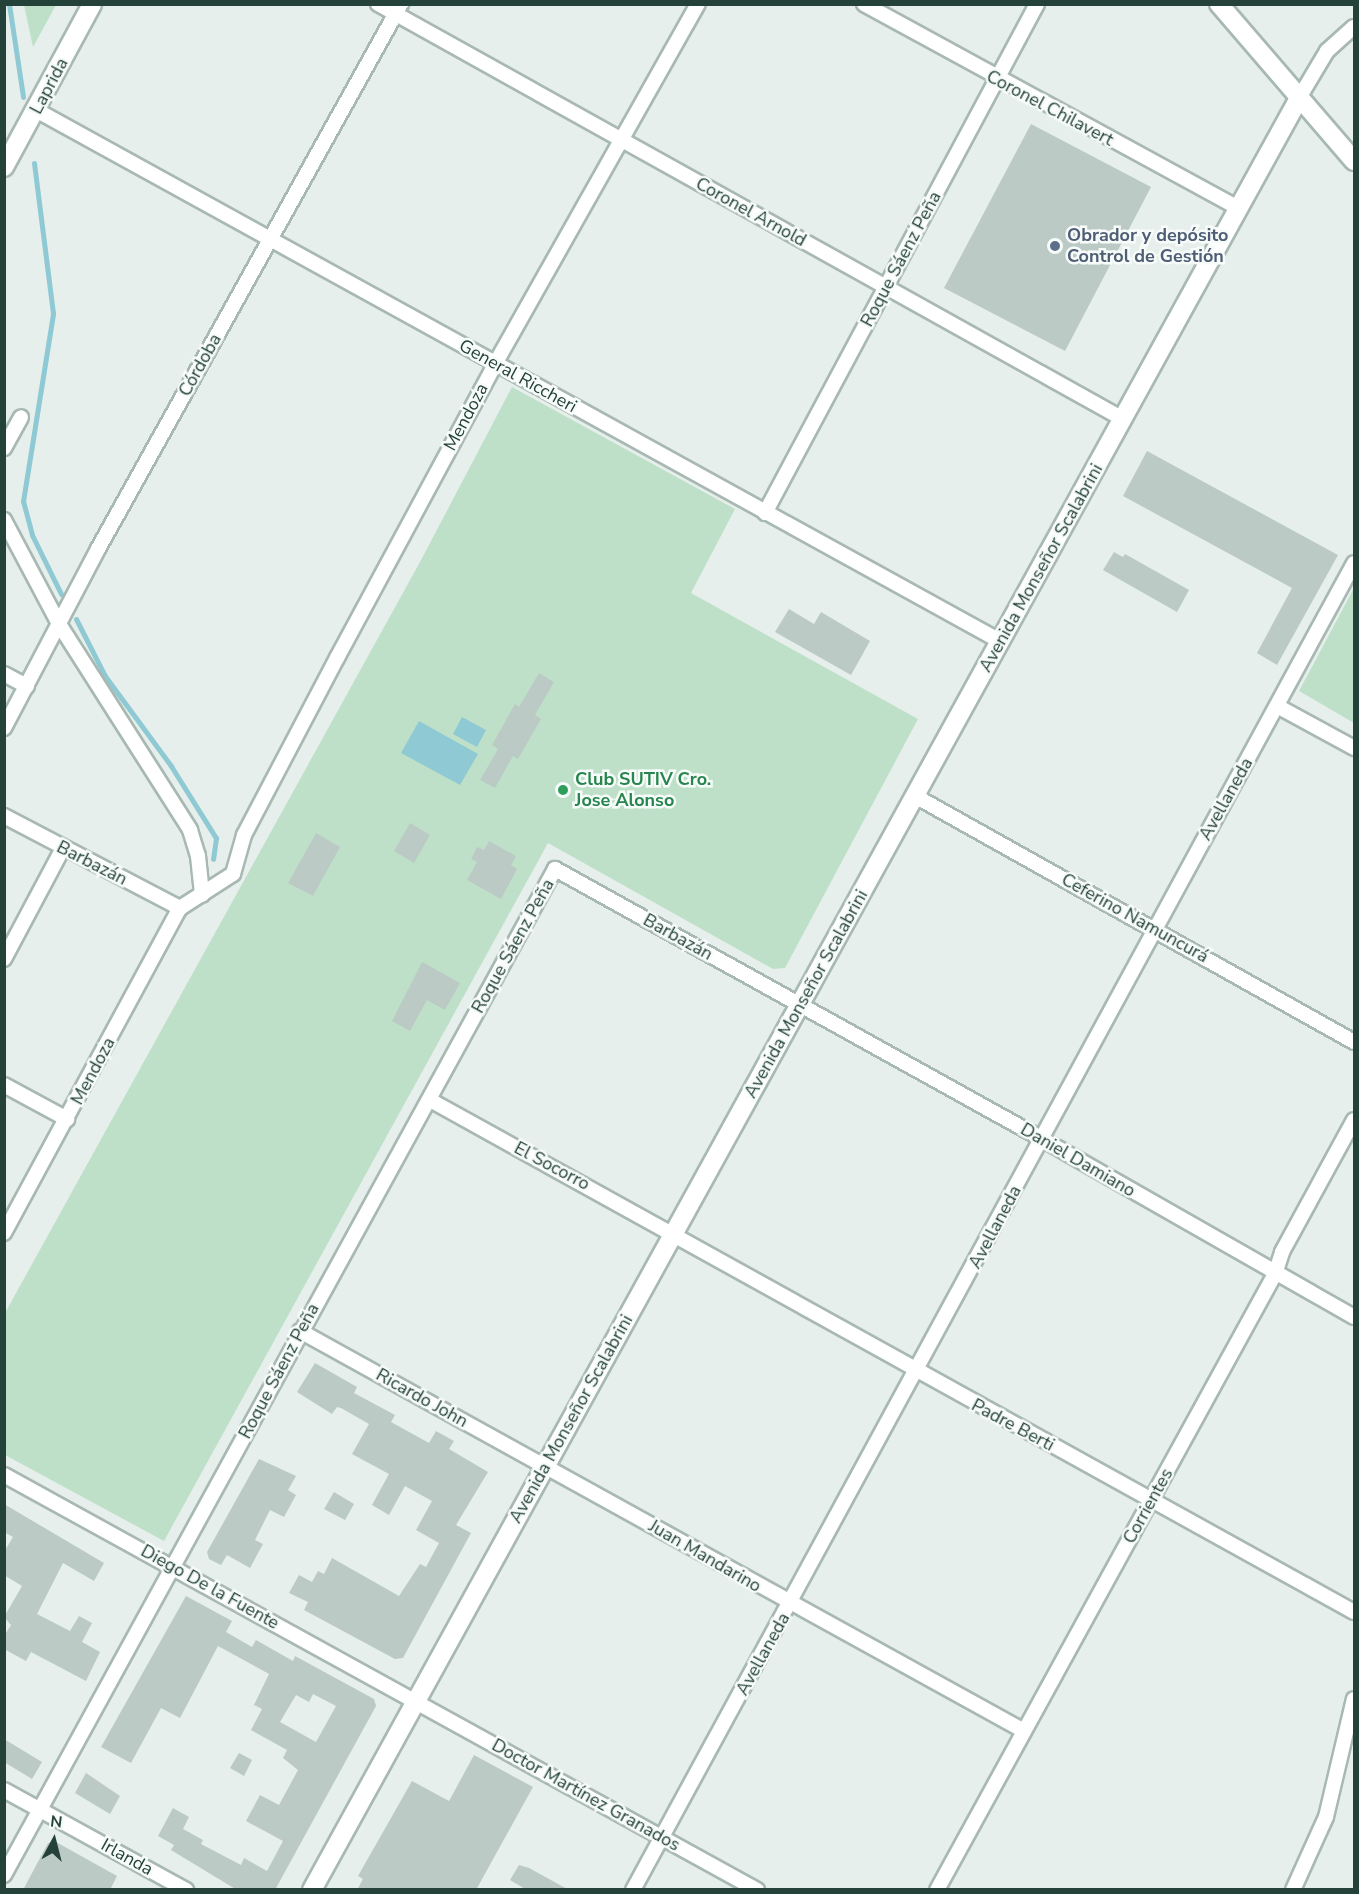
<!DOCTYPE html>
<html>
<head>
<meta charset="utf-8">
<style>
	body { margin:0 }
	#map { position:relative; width:1359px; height:1894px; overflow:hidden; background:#e6efeb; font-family:"Nunito Sans",sans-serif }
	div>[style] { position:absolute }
	.green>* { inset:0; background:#bfe0c8 }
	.water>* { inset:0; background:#8ec9d4 }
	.stream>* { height:5px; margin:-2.5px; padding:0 2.5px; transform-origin:2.5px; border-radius:2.5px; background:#8ec9d4 }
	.building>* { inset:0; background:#bbcac4 }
	.roads { filter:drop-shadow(2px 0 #a8b8b2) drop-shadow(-2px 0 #a8b8b2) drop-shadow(0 2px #a8b8b2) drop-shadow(0 -2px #a8b8b2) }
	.street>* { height:14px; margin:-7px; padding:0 7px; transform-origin:7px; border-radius:7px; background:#fff }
	.secondary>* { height:18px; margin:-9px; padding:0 9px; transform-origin:9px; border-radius:9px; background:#fff }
	.dots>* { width:16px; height:16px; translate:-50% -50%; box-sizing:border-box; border:3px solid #f7fbf9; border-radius:50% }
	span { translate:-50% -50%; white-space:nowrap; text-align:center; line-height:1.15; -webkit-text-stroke:5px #f7fbf9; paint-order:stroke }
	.street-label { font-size:18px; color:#24423a }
	.service-label { font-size:18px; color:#4e5e75; font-weight:700 }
	.left { translate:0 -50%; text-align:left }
	.leisure-label { font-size:18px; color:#27864d; font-weight:700 }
	.frame { position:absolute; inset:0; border:6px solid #24423a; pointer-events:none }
	.north { position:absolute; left:24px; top:1810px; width:60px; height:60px; -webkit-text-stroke:4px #f7fbf9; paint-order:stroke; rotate:7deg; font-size:16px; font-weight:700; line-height:24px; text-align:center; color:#24423a }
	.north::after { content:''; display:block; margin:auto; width:21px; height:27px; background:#24423a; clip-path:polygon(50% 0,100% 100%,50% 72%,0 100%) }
</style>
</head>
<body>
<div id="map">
	<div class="green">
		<i style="clip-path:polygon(24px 5px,56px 5px,33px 47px)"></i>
		<i style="clip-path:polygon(512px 387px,735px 509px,691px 593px,918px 719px,785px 968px,773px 969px,548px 843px,164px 1541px,5px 1455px,5px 1313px,420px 562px)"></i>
		<i style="clip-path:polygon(1354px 588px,1354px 723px,1299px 691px)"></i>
	</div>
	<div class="water">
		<i style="clip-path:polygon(462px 717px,486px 730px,477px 747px,453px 734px)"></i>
		<i style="clip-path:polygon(419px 721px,478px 754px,460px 785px,401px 753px)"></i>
	</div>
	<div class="stream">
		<i style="left:9px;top:4px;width:94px;rotate:81.4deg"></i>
		<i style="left:34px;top:163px;width:152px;rotate:82.8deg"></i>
		<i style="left:53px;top:314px;width:189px;rotate:99.1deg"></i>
		<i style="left:23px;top:501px;width:35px;rotate:75deg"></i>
		<i style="left:32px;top:535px;width:66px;rotate:63.8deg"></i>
		<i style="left:76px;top:619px;width:64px;rotate:63deg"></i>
		<i style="left:105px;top:676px;width:112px;rotate:53.7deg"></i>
		<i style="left:171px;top:766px;width:85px;rotate:58deg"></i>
		<i style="left:216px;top:838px;width:21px;rotate:98deg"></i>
	</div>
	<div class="building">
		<i style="clip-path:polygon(1031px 124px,1151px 187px,1065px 351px,944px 288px)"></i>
		<i style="clip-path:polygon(1147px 451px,1338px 555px,1277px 665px,1257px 653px,1292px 588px,1123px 496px)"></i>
		<i style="clip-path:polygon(1114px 552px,1123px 557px,1125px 554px,1189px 590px,1177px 612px,1103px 570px)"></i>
		<i style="clip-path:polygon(789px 609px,814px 624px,821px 612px,870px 641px,851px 675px,775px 632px)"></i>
		<i style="clip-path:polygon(539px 673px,554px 682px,535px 715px,541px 719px,518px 759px,513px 756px,495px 788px,480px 780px,498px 749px,492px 745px,515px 704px,519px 707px)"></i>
		<i style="clip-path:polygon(410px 823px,430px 835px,414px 863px,394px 851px)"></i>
		<i style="clip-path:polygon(316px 833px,340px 847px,313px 896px,288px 883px)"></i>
		<i style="clip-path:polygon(489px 841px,516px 856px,511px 865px,517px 869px,501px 899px,467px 880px,477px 862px,471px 859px,477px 847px,484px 850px)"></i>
		<i style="clip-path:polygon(422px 962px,460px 983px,445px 1010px,427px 1000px,410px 1031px,392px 1021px)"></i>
		<i style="clip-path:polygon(315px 1363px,357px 1387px,354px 1393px,395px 1415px,391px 1422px,429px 1443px,436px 1431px,454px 1441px,449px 1449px,488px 1472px,456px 1525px,471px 1533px,403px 1658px,395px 1659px,304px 1610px,308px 1602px,289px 1593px,299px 1575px,312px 1582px,318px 1571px,324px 1574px,332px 1558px,399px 1596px,420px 1564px,426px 1567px,439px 1543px,416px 1530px,432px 1501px,405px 1486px,389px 1515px,372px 1505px,389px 1474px,352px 1454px,369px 1424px,341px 1408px,337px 1407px,332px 1414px,297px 1392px)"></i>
		<i style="clip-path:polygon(259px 1459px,296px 1476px,288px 1490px,296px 1495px,284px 1517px,270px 1510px,255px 1540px,263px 1544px,250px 1568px,227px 1555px,221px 1565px,209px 1559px,207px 1552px)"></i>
		<i style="clip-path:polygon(334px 1492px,354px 1504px,345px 1520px,324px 1509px)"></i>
		<i style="clip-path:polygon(4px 1504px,104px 1563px,94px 1581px,63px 1563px,37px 1614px,70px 1631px,79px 1616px,92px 1623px,82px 1642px,100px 1652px,86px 1681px,31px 1652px,26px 1661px,4px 1649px,4px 1636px,11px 1625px,4px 1617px,22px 1586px,4px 1575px,4px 1552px,13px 1537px,4px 1532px)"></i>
		<i style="clip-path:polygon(evenodd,186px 1596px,232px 1621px,226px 1632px,252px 1647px,256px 1640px,293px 1661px,295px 1656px,374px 1699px,376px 1706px,275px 1890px,237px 1890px,171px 1850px,174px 1845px,158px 1836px,173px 1808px,189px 1817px,183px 1829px,203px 1840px,201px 1844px,241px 1865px,244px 1858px,267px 1871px,283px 1841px,246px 1821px,260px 1795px,279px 1805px,298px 1770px,283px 1758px,287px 1750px,251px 1730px,262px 1709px,254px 1705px,269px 1674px,218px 1646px,180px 1718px,161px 1708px,131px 1763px,101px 1747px,186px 1596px,313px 1694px,336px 1706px,316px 1742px,280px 1722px,296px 1695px,309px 1702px,313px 1694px)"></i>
		<i style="clip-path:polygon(4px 1739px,42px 1762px,32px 1779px,4px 1762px)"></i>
		<i style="clip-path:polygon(239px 1753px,252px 1760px,244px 1776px,230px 1768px)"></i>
		<i style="clip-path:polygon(474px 1755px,533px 1787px,476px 1890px,357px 1890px,363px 1879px,358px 1876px,412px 1781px,449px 1801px)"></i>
		<i style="clip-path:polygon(86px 1773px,120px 1796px,110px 1814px,75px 1793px)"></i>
		<i style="clip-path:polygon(56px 1842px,117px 1876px,110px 1890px,23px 1890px,48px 1843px)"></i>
		<i style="clip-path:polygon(519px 1865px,529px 1868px,569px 1890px,527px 1890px,510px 1880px)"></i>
	</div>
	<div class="roads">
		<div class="street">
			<i style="left:378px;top:4px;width:853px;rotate:29.12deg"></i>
			<i style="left:864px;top:4px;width:426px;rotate:28.6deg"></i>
			<i style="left:1299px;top:98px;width:55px;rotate:-59.2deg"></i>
			<i style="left:1327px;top:51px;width:36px;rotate:-42deg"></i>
			<i style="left:36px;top:110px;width:1101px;rotate:28.85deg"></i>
			<i style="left:4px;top:448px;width:35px;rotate:-61deg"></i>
			<i style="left:765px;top:513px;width:577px;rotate:-61.88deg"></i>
			<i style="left:4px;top:520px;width:118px;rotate:62.1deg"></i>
			<i style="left:59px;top:624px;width:244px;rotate:57.5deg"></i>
			<i style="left:190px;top:830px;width:27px;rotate:73deg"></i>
			<i style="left:198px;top:856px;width:39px;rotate:84deg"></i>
			<i style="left:4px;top:674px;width:26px;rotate:28deg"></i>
			<i style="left:1277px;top:706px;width:88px;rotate:28.6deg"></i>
			<i style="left:4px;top:728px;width:202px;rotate:-62.3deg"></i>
			<i style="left:98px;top:549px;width:624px;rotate:-60.93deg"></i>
			<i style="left:915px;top:796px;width:503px;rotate:29.26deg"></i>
			<i style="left:4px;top:816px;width:199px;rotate:27.6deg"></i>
			<i style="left:180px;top:908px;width:63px;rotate:-32.7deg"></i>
			<i style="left:233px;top:874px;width:41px;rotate:-74.2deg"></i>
			<i style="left:244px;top:835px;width:200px;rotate:-62.3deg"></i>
			<i style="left:337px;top:658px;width:334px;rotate:-61.7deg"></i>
			<i style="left:495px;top:364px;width:413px;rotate:-60.6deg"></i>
			<i style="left:4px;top:959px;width:126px;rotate:-62deg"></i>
			<i style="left:4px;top:1085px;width:72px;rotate:28.4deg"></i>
			<i style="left:430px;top:1100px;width:1056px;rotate:28.99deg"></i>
			<i style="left:4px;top:1233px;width:370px;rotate:-61.6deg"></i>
			<i style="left:300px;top:1331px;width:827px;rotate:28.92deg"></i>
			<i style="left:4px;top:1475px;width:860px;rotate:28.86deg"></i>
			<i style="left:4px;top:1790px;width:208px;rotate:28.8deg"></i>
			<i style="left:4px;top:1875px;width:1147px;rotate:-61.29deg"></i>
			<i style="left:555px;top:869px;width:557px;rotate:29deg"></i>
			<i style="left:1042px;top:1139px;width:359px;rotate:29.7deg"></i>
			<i style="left:633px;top:1890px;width:1510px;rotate:-61.48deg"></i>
			<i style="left:937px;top:1890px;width:703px;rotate:-61.25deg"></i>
			<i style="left:1275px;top:1274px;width:23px;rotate:-72deg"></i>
			<i style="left:1282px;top:1252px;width:150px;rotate:-61.4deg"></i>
			<i style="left:1293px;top:1890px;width:80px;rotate:-65.7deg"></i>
			<i style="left:1326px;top:1817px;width:121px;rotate:-76.7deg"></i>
		</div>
		<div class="secondary">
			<i style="left:1219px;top:4px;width:207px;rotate:49.3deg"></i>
			<i style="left:4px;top:167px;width:185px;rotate:-61.6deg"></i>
			<i style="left:312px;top:1890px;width:2046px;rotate:-61.15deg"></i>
		</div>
	</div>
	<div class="dots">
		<i style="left:1055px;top:246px;background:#5c6f8a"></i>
		<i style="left:563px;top:790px;background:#2e9e5b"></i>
	</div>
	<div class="street-label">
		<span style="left:49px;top:86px;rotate:-62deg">Laprida</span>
		<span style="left:1050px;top:108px;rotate:28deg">Coronel Chilavert</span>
		<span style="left:751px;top:212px;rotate:29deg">Coronel Arnold</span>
		<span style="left:901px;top:259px;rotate:-62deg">Roque Sáenz Peña</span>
		<span style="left:200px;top:365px;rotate:-61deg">Córdoba</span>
		<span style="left:518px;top:376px;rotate:29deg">General Riccheri</span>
		<span style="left:466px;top:417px;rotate:-62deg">Mendoza</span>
		<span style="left:1041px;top:568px;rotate:-61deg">Avenida Monseñor Scalabrini</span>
		<span style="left:1226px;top:799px;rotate:-61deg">Avellaneda</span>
		<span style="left:92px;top:863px;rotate:27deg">Barbazán</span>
		<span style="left:1135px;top:918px;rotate:29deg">Ceferino Namuncurá</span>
		<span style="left:678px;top:937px;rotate:29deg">Barbazán</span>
		<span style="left:513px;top:946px;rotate:-61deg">Roque Sáenz Peña</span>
		<span style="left:806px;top:994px;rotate:-61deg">Avenida Monseñor Scalabrini</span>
		<span style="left:93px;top:1071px;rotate:-62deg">Mendoza</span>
		<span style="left:1078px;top:1160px;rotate:30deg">Daniel Damiano</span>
		<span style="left:552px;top:1166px;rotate:28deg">El Socorro</span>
		<span style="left:995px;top:1227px;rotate:-62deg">Avellaneda</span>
		<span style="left:279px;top:1371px;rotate:-62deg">Roque Sáenz Peña</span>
		<span style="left:422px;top:1398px;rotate:29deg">Ricardo John</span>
		<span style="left:571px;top:1419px;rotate:-61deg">Avenida Monseñor Scalabrini</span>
		<span style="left:1013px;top:1425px;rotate:28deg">Padre Berti</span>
		<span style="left:1148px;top:1506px;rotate:-61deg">Corrientes</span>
		<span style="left:705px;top:1556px;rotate:30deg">Juan Mandarino</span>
		<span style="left:210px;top:1587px;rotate:29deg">Diego De la Fuente</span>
		<span style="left:763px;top:1654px;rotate:-61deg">Avellaneda</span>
		<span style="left:586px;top:1795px;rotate:29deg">Doctor Martínez Granados</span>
		<span style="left:127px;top:1857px;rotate:29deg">Irlanda</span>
	</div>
	<div class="service-label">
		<span class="left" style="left:1067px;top:246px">Obrador y depósito<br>Control de Gestión</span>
	</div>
	<div class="leisure-label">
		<span class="left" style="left:575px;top:790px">Club SUTIV Cro.<br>Jose Alonso</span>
	</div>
	<div class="frame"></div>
	<div class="north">N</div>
</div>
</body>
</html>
